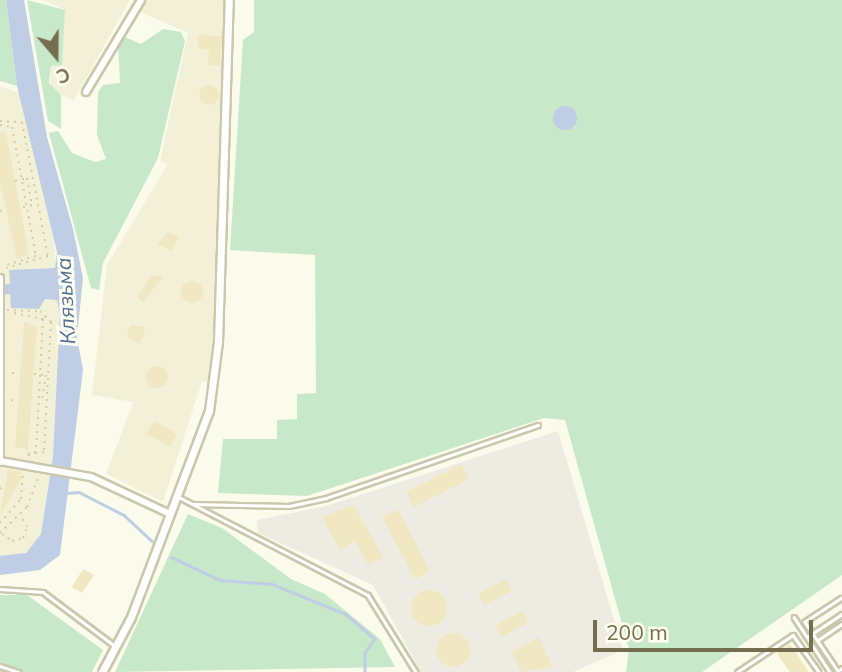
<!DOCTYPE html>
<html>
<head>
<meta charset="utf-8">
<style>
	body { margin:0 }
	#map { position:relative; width:842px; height:672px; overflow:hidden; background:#fafbea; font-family:Mulish,sans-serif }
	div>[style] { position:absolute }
	.residential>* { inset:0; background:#f2f1d8 }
	.industrial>* { inset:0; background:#edece2 }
	.green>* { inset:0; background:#c8e8ca }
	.water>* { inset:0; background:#bfcee4 }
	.round { border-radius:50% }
	.stream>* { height:2.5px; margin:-1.25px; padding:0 1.25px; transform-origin:1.25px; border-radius:1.25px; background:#bfcee4 }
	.building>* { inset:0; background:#efe8c3 }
	.path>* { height:2px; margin-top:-1px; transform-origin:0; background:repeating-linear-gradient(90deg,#d4cca6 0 2px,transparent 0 7px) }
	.roads { filter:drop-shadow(2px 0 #cac7ad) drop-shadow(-2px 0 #cac7ad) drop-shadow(0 2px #cac7ad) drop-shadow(0 -2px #cac7ad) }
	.service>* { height:2.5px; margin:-1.25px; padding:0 1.25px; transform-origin:1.25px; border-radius:1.25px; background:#fff }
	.minor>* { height:6px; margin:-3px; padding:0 3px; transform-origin:3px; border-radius:3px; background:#fff }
	.tertiary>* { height:7px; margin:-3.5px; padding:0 3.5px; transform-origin:3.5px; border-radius:3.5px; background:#fff }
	span { translate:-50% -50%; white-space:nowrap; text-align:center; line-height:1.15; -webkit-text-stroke:6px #fdfef0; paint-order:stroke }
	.water-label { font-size:21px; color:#536f9a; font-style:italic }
	.north { position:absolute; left:21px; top:21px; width:70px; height:70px; -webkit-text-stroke:5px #fdfef0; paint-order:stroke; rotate:160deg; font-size:19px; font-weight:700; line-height:28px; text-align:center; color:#746d4e }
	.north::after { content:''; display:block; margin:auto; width:24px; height:32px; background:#746d4e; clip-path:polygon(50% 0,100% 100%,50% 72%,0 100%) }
	.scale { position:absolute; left:593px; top:620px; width:220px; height:32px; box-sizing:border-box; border:4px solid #746d4e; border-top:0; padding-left:9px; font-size:21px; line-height:24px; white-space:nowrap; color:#746d4e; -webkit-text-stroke:5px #fdfef0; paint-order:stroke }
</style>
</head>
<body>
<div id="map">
	<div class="residential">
		<i style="clip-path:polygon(43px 0,130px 0,74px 100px,50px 90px,51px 66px,61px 65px,65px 10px)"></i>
		<i style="clip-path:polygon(147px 0,224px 0,213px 344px,208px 381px,202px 381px,163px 502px,106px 474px,133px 402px,92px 395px,107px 265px,167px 165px,160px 161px,188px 33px,140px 12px)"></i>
		<i style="clip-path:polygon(0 86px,19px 93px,26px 112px,52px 218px,60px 313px,53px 456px,41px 534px,33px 548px,15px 557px,0 556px)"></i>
	</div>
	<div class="industrial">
		<i style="clip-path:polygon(558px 431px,623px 650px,573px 672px,421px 672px,373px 585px,258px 533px,257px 520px,326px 506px)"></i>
	</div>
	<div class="green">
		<i style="clip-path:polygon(0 0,6px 0,17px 86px,0 81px)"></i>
		<i style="clip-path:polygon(27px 0,65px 10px,62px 65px,51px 66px,49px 83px,61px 95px,61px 129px,48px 121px)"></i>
		<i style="clip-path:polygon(254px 0,842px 0,842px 575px,702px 672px,626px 672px,629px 649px,565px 420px,544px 418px,307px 496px,218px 493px,223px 439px,277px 439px,277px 420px,297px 419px,297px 394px,316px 393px,315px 255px,230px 250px,243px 40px,254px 32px)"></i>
		<i style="clip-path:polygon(163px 29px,181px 32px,185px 41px,158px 158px,103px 263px,99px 290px,91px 288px,49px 133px,58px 131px,72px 153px,95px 162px,106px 159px,97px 135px,98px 92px,103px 85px,120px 83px,118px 43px,125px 37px,141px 44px)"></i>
		<i style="clip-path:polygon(188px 514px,222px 528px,291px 579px,325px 594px,380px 639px,395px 667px,115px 672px)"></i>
		<i style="clip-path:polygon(0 595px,27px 595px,103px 650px,92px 672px,0 672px)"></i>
	</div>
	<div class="water">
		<i style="clip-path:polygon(6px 0,24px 0,47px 137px,73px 229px,83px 278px,77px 337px,83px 370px,60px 555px,40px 570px,0 575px,0 556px,26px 553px,41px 534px,53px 456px,60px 313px,57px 300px,45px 299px,39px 309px,11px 308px,10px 294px,0 295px,0 285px,10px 284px,9px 270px,55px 268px,57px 252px,17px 86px)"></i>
		<i class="round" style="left:553px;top:106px;width:24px;height:24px"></i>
	</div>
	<div class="stream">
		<i style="left:66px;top:493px;width:13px;rotate:-4deg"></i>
		<i style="left:79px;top:492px;width:51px;rotate:27.1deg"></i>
		<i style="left:124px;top:515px;width:38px;rotate:43deg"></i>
		<i style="left:171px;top:557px;width:54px;rotate:25.1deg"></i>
		<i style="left:220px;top:580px;width:52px;rotate:4.4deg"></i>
		<i style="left:272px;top:584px;width:80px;rotate:22.1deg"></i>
		<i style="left:346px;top:614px;width:38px;rotate:41deg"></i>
		<i style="left:375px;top:639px;width:17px;rotate:126deg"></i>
		<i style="left:365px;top:653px;width:19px;rotate:90deg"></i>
	</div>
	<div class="building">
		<i style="clip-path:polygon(198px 35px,222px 36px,220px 66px,208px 65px,209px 49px,198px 49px)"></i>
		<i class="round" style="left:199px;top:85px;width:20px;height:20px"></i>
		<i style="clip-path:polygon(6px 132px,29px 254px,17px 259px,0 183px,0 133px)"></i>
		<i style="clip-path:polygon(168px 232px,179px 237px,172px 251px,157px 244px)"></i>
		<i style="clip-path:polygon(151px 275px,163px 277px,143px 302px,137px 298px)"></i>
		<i class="round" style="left:181px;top:281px;width:22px;height:22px"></i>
		<i style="clip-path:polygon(24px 322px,37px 326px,28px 450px,15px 447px)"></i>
		<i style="clip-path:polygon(131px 325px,146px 327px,140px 343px,126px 337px)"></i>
		<i class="round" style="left:146px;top:366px;width:22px;height:22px"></i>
		<i style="clip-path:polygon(154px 421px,177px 434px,170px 447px,146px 434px)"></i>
		<i style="clip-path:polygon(461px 464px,469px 479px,414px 507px,406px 492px)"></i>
		<i style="clip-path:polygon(8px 470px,22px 472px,21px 480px,0 515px)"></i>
		<i style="clip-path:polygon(354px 505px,383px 557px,368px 565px,355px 541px,340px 550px,322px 517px)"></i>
		<i style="clip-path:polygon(398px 509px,430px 571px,415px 579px,382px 517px)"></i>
		<i style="clip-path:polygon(83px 569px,94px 575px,82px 593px,72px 587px)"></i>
		<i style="clip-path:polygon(506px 579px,512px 591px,484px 605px,478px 594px)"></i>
		<i class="round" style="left:411px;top:590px;width:36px;height:36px"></i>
		<i style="clip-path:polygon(523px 611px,529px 622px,501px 637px,495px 625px)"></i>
		<i class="round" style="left:436px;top:633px;width:34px;height:34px"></i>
		<i style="clip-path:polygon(539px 637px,552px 667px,521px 672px,511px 652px)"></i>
		<i style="clip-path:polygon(790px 644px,809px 672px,790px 672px,777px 654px)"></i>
	</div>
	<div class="path">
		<i style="left:0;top:121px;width:22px;rotate:3deg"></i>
		<i style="left:22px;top:122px;width:136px;rotate:79deg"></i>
		<i style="left:48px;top:256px;width:43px;rotate:163.7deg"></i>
		<i style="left:0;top:125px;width:12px;rotate:9deg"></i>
		<i style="left:12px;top:127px;width:131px;rotate:79.5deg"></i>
		<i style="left:36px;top:256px;width:30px;rotate:163deg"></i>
		<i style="left:15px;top:181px;width:12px;rotate:-14deg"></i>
		<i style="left:27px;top:178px;width:27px;rotate:80deg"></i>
		<i style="left:32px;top:205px;width:12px;rotate:166deg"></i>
		<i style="left:0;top:211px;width:5px;rotate:-11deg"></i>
		<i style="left:7px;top:310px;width:33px;rotate:2deg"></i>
		<i style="left:40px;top:311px;width:16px;rotate:45deg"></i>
		<i style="left:51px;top:322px;width:130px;rotate:93.1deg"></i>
		<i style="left:44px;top:452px;width:19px;rotate:174deg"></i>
		<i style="left:14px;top:313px;width:30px;rotate:12deg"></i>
		<i style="left:43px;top:319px;width:133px;rotate:93deg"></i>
		<i style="left:36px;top:452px;width:14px;rotate:159deg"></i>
		<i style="left:12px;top:373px;width:7px"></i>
		<i style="left:34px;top:374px;width:12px;rotate:5deg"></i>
		<i style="left:46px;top:375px;width:26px;rotate:99deg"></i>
		<i style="left:11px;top:400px;width:6px;rotate:9deg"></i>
		<i style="left:0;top:488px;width:2px;rotate:27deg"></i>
		<i style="left:0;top:523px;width:32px;rotate:-49deg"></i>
		<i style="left:21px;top:499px;width:27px;rotate:-86deg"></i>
		<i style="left:0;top:533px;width:37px;rotate:-44deg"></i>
		<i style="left:27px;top:507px;width:34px;rotate:-69deg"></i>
		<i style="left:2px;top:534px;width:12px;rotate:35deg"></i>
		<i style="left:12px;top:541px;width:11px;rotate:-15deg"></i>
		<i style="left:23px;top:538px;width:12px;rotate:-70deg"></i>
		<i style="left:27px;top:527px;width:13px;rotate:-119deg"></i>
	</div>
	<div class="roads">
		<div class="service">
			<i style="left:179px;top:497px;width:213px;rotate:27.4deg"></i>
			<i style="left:368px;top:595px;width:91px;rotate:58.1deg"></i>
			<i style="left:193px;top:504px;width:96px;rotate:1.2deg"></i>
			<i style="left:289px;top:506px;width:38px;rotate:-12deg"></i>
			<i style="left:326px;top:498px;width:224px;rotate:-19deg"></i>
			<i style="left:0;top:589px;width:43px;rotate:4deg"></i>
			<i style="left:43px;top:592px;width:90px;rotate:36.9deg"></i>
			<i style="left:842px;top:598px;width:44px;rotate:147deg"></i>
			<i style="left:805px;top:622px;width:59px;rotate:56deg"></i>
			<i style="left:838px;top:671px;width:5px;rotate:-37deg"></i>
			<i style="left:794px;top:617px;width:66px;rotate:56.8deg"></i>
			<i style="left:807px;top:637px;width:42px;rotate:-33.3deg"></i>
			<i style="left:818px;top:640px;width:29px;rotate:-34deg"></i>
			<i style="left:0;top:666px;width:20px;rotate:18deg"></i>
			<i style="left:737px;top:672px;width:67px;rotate:-33.5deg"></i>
			<i style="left:793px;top:635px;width:45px;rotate:54.9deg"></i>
		</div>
		<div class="minor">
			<i style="left:86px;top:92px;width:107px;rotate:-59.1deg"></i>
			<i style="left:0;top:278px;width:184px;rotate:90deg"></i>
			<i style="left:0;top:461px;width:92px;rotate:10deg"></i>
			<i style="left:91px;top:477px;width:87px;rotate:25.1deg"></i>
		</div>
		<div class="tertiary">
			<i style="left:102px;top:672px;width:62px;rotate:-62.2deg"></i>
			<i style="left:131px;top:617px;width:220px;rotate:-69.3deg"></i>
			<i style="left:209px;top:411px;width:70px;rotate:-82.6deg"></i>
			<i style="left:218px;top:342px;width:342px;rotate:-88.2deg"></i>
		</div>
	</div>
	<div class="water-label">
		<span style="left:65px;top:301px;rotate:-93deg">Клязьма</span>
	</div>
	<div class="north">С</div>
	<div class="scale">200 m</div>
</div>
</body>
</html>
